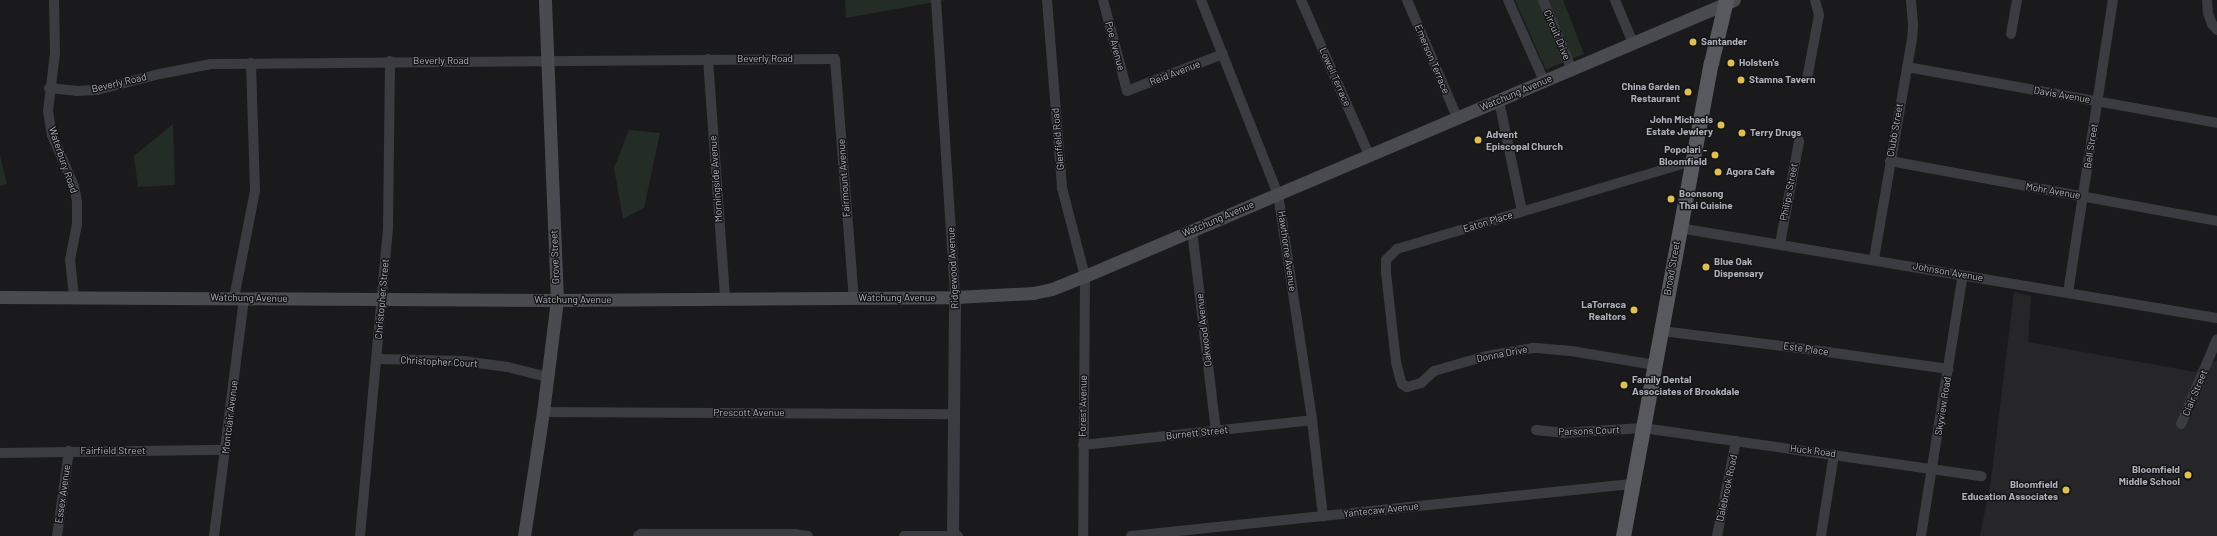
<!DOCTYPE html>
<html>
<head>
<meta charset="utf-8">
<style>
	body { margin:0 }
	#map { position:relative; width:2217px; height:536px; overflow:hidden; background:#1a1a1c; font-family:Barlow,sans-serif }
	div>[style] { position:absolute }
	.built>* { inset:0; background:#262629 }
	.green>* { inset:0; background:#242c26 }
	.minor>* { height:10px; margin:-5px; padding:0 5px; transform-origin:5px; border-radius:5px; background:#3b3c41 }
	.tertiary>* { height:12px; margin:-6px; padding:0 6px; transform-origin:6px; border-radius:6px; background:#3b3c41 }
	.secondary>* { height:13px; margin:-6.5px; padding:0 6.5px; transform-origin:6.5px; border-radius:6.5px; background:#4a4b50 }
	.primary>* { height:15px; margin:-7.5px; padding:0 7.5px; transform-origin:7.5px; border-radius:7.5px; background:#58595f }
	.dots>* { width:11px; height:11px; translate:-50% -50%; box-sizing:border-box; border:2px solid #151517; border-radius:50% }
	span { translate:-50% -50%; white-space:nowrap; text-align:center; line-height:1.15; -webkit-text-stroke:3px #151517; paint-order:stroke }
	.street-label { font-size:10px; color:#aeb0ba }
	.poi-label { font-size:10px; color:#aeb0ba; font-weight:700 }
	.left { translate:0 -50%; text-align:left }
	.right { translate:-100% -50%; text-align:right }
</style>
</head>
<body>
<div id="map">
	<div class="built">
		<i style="clip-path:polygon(2014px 292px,2031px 296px,2028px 342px,2195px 372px,2217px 360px,2217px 536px,1980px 536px,1991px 480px)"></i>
	</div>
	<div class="green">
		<i style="clip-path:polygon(845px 0,946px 0,846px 18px)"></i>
		<i style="clip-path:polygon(1515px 0,1563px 0,1584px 54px,1547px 69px,1545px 68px)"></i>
		<i style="clip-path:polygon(173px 124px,175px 185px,138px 187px,134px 156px)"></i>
		<i style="clip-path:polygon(629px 130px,660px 133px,644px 208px,623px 219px,614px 168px)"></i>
		<i style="clip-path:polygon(0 156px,7px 184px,0 186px)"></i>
	</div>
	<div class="minor">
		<i style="left:54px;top:0;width:53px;rotate:88.9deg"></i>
		<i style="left:55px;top:53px;width:58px;rotate:96.9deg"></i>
		<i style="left:48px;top:111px;width:24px;rotate:81deg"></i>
		<i style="left:52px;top:135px;width:56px;rotate:66.7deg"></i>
		<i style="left:74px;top:186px;width:16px;rotate:79deg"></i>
		<i style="left:77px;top:202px;width:22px;rotate:90deg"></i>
		<i style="left:77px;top:224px;width:36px;rotate:101deg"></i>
		<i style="left:70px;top:259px;width:37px;rotate:84deg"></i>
		<i style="left:936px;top:0;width:298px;rotate:86.3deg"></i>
		<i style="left:1047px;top:0;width:189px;rotate:85.4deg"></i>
		<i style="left:1062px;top:188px;width:91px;rotate:75.4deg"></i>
		<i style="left:1085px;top:276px;width:260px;rotate:90.4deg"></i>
		<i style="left:1103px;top:0;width:94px;rotate:75.2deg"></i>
		<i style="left:1127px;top:91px;width:103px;rotate:-21.1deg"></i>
		<i style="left:1201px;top:0;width:209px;rotate:68.4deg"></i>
		<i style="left:1278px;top:194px;width:229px;rotate:81.4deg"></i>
		<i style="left:1312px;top:420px;width:97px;rotate:83.5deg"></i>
		<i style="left:1301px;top:0;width:169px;rotate:66.3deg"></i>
		<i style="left:1407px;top:0;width:127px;rotate:66.9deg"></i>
		<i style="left:1457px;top:117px;width:1px;rotate:135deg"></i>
		<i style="left:1508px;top:0;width:89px;rotate:66deg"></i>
		<i style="left:1543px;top:0;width:76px;rotate:67.5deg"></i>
		<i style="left:1615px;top:0;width:47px;rotate:67.3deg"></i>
		<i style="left:2207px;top:0;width:13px;rotate:86deg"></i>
		<i style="left:2208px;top:13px;width:12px;rotate:70deg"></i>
		<i style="left:2212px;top:24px;width:8px;rotate:50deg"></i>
		<i style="left:2011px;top:34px;width:35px;rotate:-80deg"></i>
		<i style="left:708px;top:59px;width:241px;rotate:85.9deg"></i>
		<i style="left:1907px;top:67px;width:315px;rotate:10.2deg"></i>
		<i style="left:1807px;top:79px;width:65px;rotate:-79.4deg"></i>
		<i style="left:1819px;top:15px;width:16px;rotate:-105deg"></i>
		<i style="left:49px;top:88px;width:27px;rotate:6deg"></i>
		<i style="left:76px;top:91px;width:21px;rotate:-3deg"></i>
		<i style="left:97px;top:90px;width:65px;rotate:-14.3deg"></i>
		<i style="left:160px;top:74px;width:52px;rotate:-11.1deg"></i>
		<i style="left:211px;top:64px;width:624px;rotate:-0.46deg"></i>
		<i style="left:835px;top:59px;width:240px;rotate:85.5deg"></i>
		<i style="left:1499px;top:101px;width:112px;rotate:78.2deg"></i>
		<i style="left:1890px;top:161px;width:332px;rotate:10.4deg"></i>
		<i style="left:1679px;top:228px;width:545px;rotate:9.5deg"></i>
		<i style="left:1192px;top:230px;width:202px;rotate:83.2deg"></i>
		<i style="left:1780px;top:244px;width:105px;rotate:-79.5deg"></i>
		<i style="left:1874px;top:259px;width:222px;rotate:-80.2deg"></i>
		<i style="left:1912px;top:40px;width:16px;rotate:-86deg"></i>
		<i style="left:1913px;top:24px;width:24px;rotate:-95deg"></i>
		<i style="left:2068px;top:293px;width:296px;rotate:-81.3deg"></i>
		<i style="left:234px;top:298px;width:109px;rotate:-78.9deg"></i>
		<i style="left:255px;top:191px;width:128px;rotate:-91.8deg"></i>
		<i style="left:1662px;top:331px;width:145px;rotate:7.1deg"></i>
		<i style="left:1806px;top:349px;width:144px;rotate:8deg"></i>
		<i style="left:377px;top:359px;width:86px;rotate:1.3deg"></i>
		<i style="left:463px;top:361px;width:45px;rotate:7.6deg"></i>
		<i style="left:508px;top:367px;width:40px;rotate:14.4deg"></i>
		<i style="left:1655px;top:365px;width:85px;rotate:-170.5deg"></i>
		<i style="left:1571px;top:351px;width:38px;rotate:-175deg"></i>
		<i style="left:1533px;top:348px;width:48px;rotate:170.3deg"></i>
		<i style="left:1486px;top:356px;width:54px;rotate:163.9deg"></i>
		<i style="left:1434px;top:371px;width:18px;rotate:137deg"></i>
		<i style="left:1421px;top:383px;width:15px;rotate:164deg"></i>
		<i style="left:1407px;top:387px;width:6px;rotate:-149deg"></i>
		<i style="left:1402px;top:384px;width:6px;rotate:-108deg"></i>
		<i style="left:1400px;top:378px;width:16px;rotate:-104deg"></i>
		<i style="left:1396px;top:362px;width:90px;rotate:-96.4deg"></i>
		<i style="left:1386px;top:273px;width:13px;rotate:-90deg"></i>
		<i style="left:1386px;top:260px;width:16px;rotate:-45deg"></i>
		<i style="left:1397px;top:249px;width:308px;rotate:-16.6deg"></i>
		<i style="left:543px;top:412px;width:412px;rotate:0.3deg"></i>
		<i style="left:2181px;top:424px;width:92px;rotate:-67deg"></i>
		<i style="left:1536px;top:430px;width:27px;rotate:6deg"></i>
		<i style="left:1563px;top:433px;width:80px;rotate:-3.6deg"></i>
		<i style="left:1643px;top:428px;width:342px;rotate:8.1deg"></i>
		<i style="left:1083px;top:445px;width:230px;rotate:-6.2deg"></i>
		<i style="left:0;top:453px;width:226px;rotate:-0.8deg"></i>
		<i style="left:57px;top:536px;width:86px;rotate:-82deg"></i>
		<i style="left:214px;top:536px;width:239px;rotate:-82.8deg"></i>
		<i style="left:360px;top:536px;width:310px;rotate:-84.8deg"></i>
		<i style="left:388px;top:227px;width:166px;rotate:-89.3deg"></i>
		<i style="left:638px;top:536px;width:4px;rotate:-34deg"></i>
		<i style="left:641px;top:534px;width:154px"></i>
		<i style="left:795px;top:534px;width:13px;rotate:9deg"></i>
		<i style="left:904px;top:536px;width:54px"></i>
		<i style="left:1131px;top:536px;width:503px;rotate:-5.94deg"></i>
		<i style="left:1717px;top:536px;width:97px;rotate:-78.7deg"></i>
		<i style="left:1821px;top:536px;width:83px;rotate:-81deg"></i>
		<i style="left:1921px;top:536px;width:264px;rotate:-80.9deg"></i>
	</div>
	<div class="tertiary">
		<i style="left:953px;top:536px;width:239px;rotate:-89.5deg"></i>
	</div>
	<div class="secondary">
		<i style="left:0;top:297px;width:557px;rotate:0.31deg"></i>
		<i style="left:557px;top:300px;width:398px;rotate:-0.4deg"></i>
		<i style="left:955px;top:297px;width:78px;rotate:-2.9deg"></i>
		<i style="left:1033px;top:293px;width:19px;rotate:-12deg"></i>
		<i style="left:1052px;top:289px;width:35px;rotate:-22deg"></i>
		<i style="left:1085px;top:276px;width:705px;rotate:-23.04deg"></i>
		<i style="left:524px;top:536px;width:125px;rotate:-81.3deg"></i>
		<i style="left:543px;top:412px;width:113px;rotate:-82.9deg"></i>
		<i style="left:557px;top:300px;width:300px;rotate:-92.3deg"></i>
	</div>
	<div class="primary">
		<i style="left:1623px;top:536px;width:481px;rotate:-79.5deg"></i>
		<i style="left:1711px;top:63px;width:65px;rotate:-76.6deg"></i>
	</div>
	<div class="dots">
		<i style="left:1693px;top:42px;background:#dfbf4f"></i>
		<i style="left:1731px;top:63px;background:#dfbf4f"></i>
		<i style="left:1741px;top:80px;background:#dfbf4f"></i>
		<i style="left:1688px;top:92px;background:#dfbf4f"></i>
		<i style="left:1721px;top:125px;background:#dfbf4f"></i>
		<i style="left:1742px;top:133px;background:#dfbf4f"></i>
		<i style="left:1478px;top:140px;background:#dfbf4f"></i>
		<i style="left:1715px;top:155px;background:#dfbf4f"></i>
		<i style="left:1718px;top:172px;background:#dfbf4f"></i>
		<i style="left:1671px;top:199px;background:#dfbf4f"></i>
		<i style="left:1706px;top:267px;background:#dfbf4f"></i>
		<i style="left:1634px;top:310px;background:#dfbf4f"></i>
		<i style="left:1624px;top:385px;background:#dfbf4f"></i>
		<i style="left:2188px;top:475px;background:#dfbf4f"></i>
		<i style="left:2066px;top:490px;background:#dfbf4f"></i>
	</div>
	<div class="street-label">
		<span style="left:1557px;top:35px;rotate:67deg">Circuit Drive</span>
		<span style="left:1115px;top:46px;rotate:75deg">Poe Avenue</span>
		<span style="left:765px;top:59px">Beverly Road</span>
		<span style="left:1432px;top:59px;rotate:67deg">Emerson Terrace</span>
		<span style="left:441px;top:61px">Beverly Road</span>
		<span style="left:1175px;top:73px;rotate:-21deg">Reid Avenue</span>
		<span style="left:1335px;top:77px;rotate:66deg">Lowell Terrace</span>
		<span style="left:119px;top:83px;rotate:-13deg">Beverly Road</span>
		<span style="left:1516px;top:93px;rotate:-23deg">Watchung Avenue</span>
		<span style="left:2062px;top:95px;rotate:10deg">Davis Avenue</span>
		<span style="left:1895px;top:130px;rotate:-80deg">Clubb Street</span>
		<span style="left:1058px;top:139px;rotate:-95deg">Glenfield Road</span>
		<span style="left:2091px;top:146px;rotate:-81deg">Bell Street</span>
		<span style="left:63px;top:160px;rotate:71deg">Waterbury Road</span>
		<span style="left:844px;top:178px;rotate:-94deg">Fairmount Avenue</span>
		<span style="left:716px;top:179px;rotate:-94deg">Morningside Avenue</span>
		<span style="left:2053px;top:191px;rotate:10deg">Mohr Avenue</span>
		<span style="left:1789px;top:192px;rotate:-79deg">Philips Street</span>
		<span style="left:1218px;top:219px;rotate:-23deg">Watchung Avenue</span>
		<span style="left:1488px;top:222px;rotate:-17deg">Eaton Place</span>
		<span style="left:1287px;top:251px;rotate:82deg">Hawthorne Avenue</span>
		<span style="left:555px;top:257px;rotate:-92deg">Grove Street</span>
		<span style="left:953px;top:268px;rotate:-93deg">Ridgewood Avenue</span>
		<span style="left:1672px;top:268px;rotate:-80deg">Broad Street</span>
		<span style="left:1948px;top:272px;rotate:10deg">Johnson Avenue</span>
		<span style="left:249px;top:298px;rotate:1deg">Watchung Avenue</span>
		<span style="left:897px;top:298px">Watchung Avenue</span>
		<span style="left:382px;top:299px;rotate:-85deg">Christopher Street</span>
		<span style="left:573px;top:300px">Watchung Avenue</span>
		<span style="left:1204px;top:330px;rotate:-97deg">Oakwood Avenue</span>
		<span style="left:1806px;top:349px;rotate:8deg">Este Place</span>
		<span style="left:1502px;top:354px;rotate:-11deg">Donna Drive</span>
		<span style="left:439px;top:362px;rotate:3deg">Christopher Court</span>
		<span style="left:2195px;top:393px;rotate:-67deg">Clair Street</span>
		<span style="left:1083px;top:406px;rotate:-89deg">Forest Avenue</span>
		<span style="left:1943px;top:406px;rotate:-81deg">Skyview Road</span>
		<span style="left:749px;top:413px">Prescott Avenue</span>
		<span style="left:230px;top:417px;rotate:-83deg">Montclair Avenue</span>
		<span style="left:1589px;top:431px;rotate:-2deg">Parsons Court</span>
		<span style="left:1197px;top:433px;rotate:-6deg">Burnett Street</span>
		<span style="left:113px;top:451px">Fairfield Street</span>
		<span style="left:1813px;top:451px;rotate:7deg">Huck Road</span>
		<span style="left:1727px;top:488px;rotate:-78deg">Dalebrook Road</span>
		<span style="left:63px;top:494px;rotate:-82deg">Essex Avenue</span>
		<span style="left:1381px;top:510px;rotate:-6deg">Yantecaw Avenue</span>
	</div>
	<div class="poi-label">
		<span class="left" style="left:1701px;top:42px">Santander</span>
		<span class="left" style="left:1739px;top:63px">Holsten's</span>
		<span class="left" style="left:1749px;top:80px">Stamna Tavern</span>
		<span class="right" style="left:1680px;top:92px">China Garden<br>Restaurant</span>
		<span class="right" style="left:1713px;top:125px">John Michaels<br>Estate Jewlery</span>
		<span class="left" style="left:1750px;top:133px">Terry Drugs</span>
		<span class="left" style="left:1486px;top:140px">Advent<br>Episcopal Church</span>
		<span class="right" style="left:1707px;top:155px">Popolari -<br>Bloomfield</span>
		<span class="left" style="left:1726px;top:172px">Agora Cafe</span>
		<span class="left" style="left:1679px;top:199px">Boonsong<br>Thai Cuisine</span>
		<span class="left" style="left:1714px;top:267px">Blue Oak<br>Dispensary</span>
		<span class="right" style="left:1626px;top:310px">LaTorraca<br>Realtors</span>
		<span class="left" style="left:1632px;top:385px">Family Dental<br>Associates of Brookdale</span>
		<span class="right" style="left:2180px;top:475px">Bloomfield<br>Middle School</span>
		<span class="right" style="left:2058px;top:490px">Bloomfield<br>Education Associates</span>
	</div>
</div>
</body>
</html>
